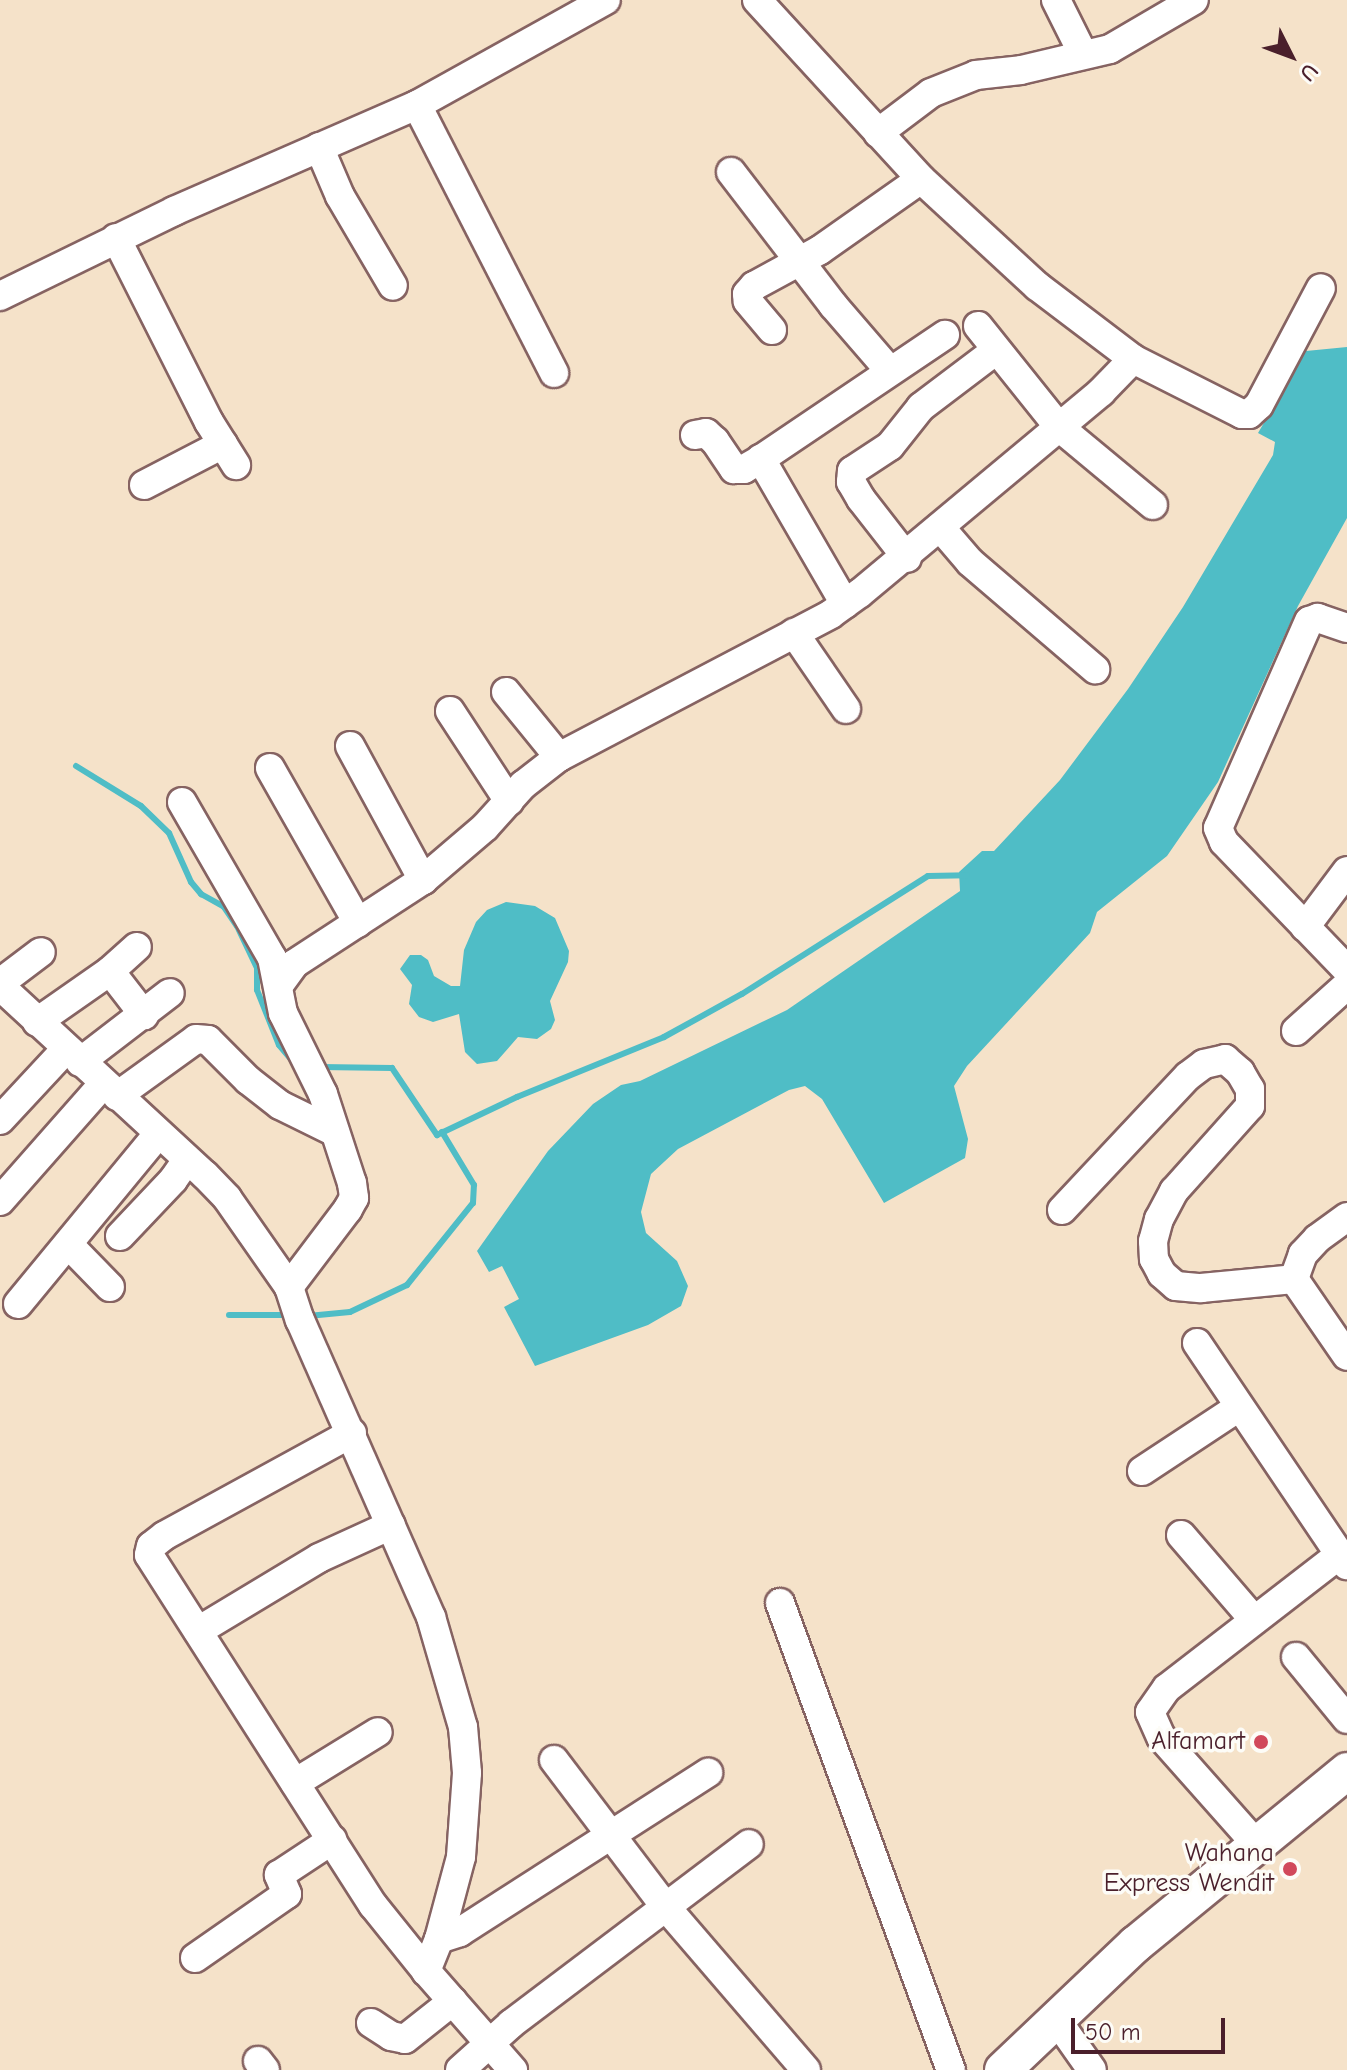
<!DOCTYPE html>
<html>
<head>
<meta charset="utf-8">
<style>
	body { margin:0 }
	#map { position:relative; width:1347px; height:2070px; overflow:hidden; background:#f5e2c9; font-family:"Comic Neue",sans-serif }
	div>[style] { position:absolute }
	.water>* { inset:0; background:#4fbdc6 }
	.stream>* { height:6px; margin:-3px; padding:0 3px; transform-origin:3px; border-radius:3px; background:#4fbdc6 }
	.roads { filter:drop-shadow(2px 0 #866362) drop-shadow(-2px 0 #866362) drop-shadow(0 2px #866362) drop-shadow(0 -2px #866362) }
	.minor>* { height:28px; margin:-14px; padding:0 14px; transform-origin:14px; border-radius:14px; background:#fff }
	.major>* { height:36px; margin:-18px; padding:0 18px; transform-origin:18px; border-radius:18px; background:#fff }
	.dots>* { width:22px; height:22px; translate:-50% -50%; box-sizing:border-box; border:4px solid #fdfcf7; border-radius:50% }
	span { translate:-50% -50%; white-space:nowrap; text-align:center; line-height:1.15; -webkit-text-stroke:7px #fdfcf7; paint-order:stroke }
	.poi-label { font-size:26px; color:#4a1f2b }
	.right { translate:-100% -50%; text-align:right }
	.north { position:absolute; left:1251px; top:16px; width:80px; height:80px; -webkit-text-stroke:6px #fdfcf7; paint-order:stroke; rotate:132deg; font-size:22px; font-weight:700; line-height:32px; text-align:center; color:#4a1f2b }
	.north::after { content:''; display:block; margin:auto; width:28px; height:36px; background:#4a1f2b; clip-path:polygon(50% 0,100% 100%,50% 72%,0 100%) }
	.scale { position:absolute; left:1071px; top:2018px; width:154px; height:36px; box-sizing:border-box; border:4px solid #4a1f2b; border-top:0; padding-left:10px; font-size:24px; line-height:28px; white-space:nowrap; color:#4a1f2b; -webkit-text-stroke:6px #fdfcf7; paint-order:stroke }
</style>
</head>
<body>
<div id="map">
	<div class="water">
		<i style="clip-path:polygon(1347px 347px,1347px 518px,1298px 606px,1218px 782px,1167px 856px,1097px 912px,1090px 933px,967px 1066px,954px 1086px,968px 1139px,965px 1158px,884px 1203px,822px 1099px,805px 1086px,789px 1090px,678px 1149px,651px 1174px,641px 1212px,646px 1233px,677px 1261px,688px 1286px,681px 1306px,648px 1325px,535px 1366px,504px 1307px,519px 1299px,502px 1266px,489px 1272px,477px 1251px,548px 1151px,593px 1104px,621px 1085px,640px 1081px,787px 1010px,960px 891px,959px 872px,982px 851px,994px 851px,1060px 780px,1128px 689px,1183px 607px,1273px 455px,1275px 442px,1258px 433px,1306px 351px)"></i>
		<i style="clip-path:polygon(506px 902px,535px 906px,555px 918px,569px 951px,568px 962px,550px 1001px,555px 1020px,551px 1029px,537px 1039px,518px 1037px,497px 1061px,477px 1064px,465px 1052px,459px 1014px,433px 1022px,419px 1017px,409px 1004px,412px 985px,400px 969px,410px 955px,421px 955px,428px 960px,434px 976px,451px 986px,460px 986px,464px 950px,476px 922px,487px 910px)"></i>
	</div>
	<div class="stream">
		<i style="left:76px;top:766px;width:76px;rotate:31.6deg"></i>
		<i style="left:141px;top:806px;width:39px;rotate:44deg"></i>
		<i style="left:169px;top:833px;width:54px;rotate:65.8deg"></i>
		<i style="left:191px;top:882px;width:16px;rotate:50deg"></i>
		<i style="left:201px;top:894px;width:26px;rotate:29deg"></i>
		<i style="left:224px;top:907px;width:23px;rotate:56deg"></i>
		<i style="left:237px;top:926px;width:47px;rotate:64.5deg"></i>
		<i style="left:257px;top:968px;width:22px;rotate:90deg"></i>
		<i style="left:257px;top:990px;width:59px;rotate:68.2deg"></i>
		<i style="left:279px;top:1045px;width:23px;rotate:50deg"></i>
		<i style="left:320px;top:1067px;width:72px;rotate:0.8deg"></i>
		<i style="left:392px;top:1068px;width:81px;rotate:56.1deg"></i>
		<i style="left:437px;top:1135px;width:89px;rotate:-25.4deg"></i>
		<i style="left:517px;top:1097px;width:159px;rotate:-22.2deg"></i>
		<i style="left:664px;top:1037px;width:89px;rotate:-28.9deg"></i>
		<i style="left:742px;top:994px;width:220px;rotate:-32.4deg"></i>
		<i style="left:928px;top:876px;width:39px;rotate:-1deg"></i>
		<i style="left:229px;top:1315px;width:60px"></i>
		<i style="left:308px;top:1316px;width:42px;rotate:-5.4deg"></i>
		<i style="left:350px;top:1312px;width:63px;rotate:-25.3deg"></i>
		<i style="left:407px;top:1285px;width:105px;rotate:-51.2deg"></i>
		<i style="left:473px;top:1203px;width:18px;rotate:-87deg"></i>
		<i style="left:474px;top:1185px;width:62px;rotate:-121.1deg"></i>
	</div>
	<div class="roads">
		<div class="minor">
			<i style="left:757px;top:0;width:243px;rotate:47.5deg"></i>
			<i style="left:921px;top:179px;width:158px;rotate:42.7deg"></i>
			<i style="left:1037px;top:286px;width:121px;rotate:37.2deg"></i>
			<i style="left:1133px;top:359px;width:122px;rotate:26.8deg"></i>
			<i style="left:1242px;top:414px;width:7px"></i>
			<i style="left:1249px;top:414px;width:13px;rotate:-42deg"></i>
			<i style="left:1259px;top:405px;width:132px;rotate:-62.1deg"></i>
			<i style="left:1056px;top:0;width:60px;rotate:63.4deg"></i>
			<i style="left:417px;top:105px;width:301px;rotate:62.9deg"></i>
			<i style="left:878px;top:133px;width:66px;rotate:-37deg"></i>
			<i style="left:931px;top:93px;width:48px;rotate:-21.8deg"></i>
			<i style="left:976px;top:75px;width:45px;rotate:-6.3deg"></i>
			<i style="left:1021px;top:70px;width:91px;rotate:-13.3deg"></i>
			<i style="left:1110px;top:49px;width:97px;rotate:-30.3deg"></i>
			<i style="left:319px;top:147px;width:53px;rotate:66.8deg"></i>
			<i style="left:340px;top:196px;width:104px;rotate:59.5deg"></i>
			<i style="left:731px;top:172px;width:168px;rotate:52.5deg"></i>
			<i style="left:833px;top:305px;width:87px;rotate:49.2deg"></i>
			<i style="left:116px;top:238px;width:206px;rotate:63.2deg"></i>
			<i style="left:209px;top:422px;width:51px;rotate:57.9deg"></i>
			<i style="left:0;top:296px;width:194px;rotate:-26deg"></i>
			<i style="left:174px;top:211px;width:265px;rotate:-23.6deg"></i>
			<i style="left:417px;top:105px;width:216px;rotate:-29.1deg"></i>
			<i style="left:978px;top:326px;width:129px;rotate:51.3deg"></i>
			<i style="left:1059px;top:427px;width:122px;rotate:39.7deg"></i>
			<i style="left:772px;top:330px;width:38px;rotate:-130deg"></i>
			<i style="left:748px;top:301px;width:7px;rotate:-98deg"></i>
			<i style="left:747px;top:294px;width:11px;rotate:-49deg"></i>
			<i style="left:754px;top:286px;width:75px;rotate:-28.6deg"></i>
			<i style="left:820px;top:250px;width:123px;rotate:-35.1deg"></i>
			<i style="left:695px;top:435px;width:11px;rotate:-10deg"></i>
			<i style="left:706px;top:433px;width:12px;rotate:42deg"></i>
			<i style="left:715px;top:441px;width:34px;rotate:56deg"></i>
			<i style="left:734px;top:469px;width:10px"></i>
			<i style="left:744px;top:469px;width:20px;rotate:-30deg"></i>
			<i style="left:144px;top:485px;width:89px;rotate:-27.4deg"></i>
			<i style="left:940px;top:527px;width:46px;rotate:49.4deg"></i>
			<i style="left:970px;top:562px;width:165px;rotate:40.6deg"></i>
			<i style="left:907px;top:558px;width:75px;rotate:-127.9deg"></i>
			<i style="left:861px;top:499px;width:20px;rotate:-120deg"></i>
			<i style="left:851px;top:482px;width:11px;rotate:-85deg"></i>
			<i style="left:852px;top:471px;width:45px;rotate:-33.3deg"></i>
			<i style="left:890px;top:446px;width:50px;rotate:-51.5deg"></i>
			<i style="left:921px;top:407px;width:93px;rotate:-37.1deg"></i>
			<i style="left:845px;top:604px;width:168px;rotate:-120.1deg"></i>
			<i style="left:761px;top:459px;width:222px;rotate:-34deg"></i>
			<i style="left:1347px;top:628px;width:31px;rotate:-161deg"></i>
			<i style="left:1318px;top:618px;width:9px;rotate:162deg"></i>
			<i style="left:1309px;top:621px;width:226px;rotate:113.7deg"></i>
			<i style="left:1218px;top:828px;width:15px;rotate:67deg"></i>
			<i style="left:1224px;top:842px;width:178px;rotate:46.1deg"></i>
			<i style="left:794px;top:633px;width:92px;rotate:55.6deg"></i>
			<i style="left:506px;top:692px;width:84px;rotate:50.8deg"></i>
			<i style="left:450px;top:711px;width:108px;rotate:56.8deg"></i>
			<i style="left:350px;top:746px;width:153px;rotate:61.4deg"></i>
			<i style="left:270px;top:768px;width:178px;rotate:60.4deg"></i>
			<i style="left:182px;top:802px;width:180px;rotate:60deg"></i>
			<i style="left:272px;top:958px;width:56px;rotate:78.7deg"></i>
			<i style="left:283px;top:1013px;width:90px;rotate:63.7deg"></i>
			<i style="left:323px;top:1094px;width:94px;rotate:72deg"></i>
			<i style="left:352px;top:1183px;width:15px;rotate:82deg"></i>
			<i style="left:354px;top:1198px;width:13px;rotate:119deg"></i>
			<i style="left:348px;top:1209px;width:98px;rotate:127.1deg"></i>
			<i style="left:1305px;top:927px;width:70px;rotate:-53.1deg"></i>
			<i style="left:110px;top:971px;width:56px;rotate:52.3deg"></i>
			<i style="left:0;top:983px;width:51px;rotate:-37.1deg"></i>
			<i style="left:279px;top:985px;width:26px;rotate:-54deg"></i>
			<i style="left:294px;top:964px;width:154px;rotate:-33.1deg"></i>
			<i style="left:423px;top:880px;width:82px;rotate:-40.5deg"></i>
			<i style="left:485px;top:827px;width:57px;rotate:-47.9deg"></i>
			<i style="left:523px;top:785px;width:46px;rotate:-37.9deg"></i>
			<i style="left:559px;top:757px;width:307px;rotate:-27.7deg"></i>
			<i style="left:831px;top:614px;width:36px;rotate:-36deg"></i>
			<i style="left:860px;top:593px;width:314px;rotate:-39.8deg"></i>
			<i style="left:1101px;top:392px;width:46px;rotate:-45.9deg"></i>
			<i style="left:0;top:986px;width:279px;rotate:42.7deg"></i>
			<i style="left:205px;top:1175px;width:32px;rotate:46deg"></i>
			<i style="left:227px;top:1198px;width:108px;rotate:55.1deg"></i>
			<i style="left:289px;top:1287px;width:35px;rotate:72deg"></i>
			<i style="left:300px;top:1320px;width:325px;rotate:66.2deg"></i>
			<i style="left:431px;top:1617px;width:115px;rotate:73.8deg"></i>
			<i style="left:463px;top:1727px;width:46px;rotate:85deg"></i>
			<i style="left:467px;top:1773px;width:84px;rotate:94.1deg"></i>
			<i style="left:461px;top:1857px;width:85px;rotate:105deg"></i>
			<i style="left:439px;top:1939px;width:35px;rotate:112deg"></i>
			<i style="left:426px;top:1971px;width:132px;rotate:48.7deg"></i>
			<i style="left:37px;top:1022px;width:89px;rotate:-34.9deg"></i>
			<i style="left:110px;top:971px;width:36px;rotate:-42deg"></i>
			<i style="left:1296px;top:1031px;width:69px;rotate:-42deg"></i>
			<i style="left:80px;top:1062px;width:113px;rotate:-37.5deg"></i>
			<i style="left:117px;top:1096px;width:97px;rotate:-35.8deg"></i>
			<i style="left:196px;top:1039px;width:12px;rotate:5deg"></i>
			<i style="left:208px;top:1040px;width:57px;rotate:45deg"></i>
			<i style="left:248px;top:1080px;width:41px;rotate:38deg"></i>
			<i style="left:280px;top:1105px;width:61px;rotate:26.1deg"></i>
			<i style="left:0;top:1120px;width:97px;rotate:-47.1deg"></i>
			<i style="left:0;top:1201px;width:157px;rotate:-48.6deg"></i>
			<i style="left:1062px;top:1210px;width:184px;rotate:-46.8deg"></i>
			<i style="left:1188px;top:1076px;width:20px;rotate:-37deg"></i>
			<i style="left:1204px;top:1064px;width:22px;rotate:-13deg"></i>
			<i style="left:1225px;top:1059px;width:20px;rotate:41deg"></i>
			<i style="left:1240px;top:1072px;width:20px;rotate:60deg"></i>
			<i style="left:1250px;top:1089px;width:17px;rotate:90deg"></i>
			<i style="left:1250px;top:1106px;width:114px;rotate:131.8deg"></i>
			<i style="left:1174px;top:1191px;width:32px;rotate:118deg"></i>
			<i style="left:1159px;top:1219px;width:23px;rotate:105deg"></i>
			<i style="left:1153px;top:1241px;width:18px;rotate:87deg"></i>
			<i style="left:1154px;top:1259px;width:17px;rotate:62deg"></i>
			<i style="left:1162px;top:1274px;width:18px;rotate:41deg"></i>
			<i style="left:1176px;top:1286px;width:25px;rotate:5deg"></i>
			<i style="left:1201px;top:1288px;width:93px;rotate:-5.5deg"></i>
			<i style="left:1347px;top:1217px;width:37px;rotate:144deg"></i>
			<i style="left:1317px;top:1239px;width:21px;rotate:133deg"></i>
			<i style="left:1303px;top:1254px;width:27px;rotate:110deg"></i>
			<i style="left:1294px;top:1279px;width:93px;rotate:55.5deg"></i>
			<i style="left:120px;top:1236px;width:77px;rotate:-46.6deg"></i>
			<i style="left:173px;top:1180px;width:24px;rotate:-55deg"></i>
			<i style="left:68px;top:1244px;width:60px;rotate:45.7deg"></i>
			<i style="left:18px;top:1304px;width:220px;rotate:-50.5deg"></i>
			<i style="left:1197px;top:1343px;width:268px;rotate:56deg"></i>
			<i style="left:352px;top:1433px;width:214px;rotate:151.3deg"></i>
			<i style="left:164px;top:1536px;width:16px;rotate:142deg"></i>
			<i style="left:151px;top:1546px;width:9px;rotate:103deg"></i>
			<i style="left:149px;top:1555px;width:416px;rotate:57.4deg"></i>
			<i style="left:373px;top:1905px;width:85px;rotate:51.2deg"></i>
			<i style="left:1142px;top:1471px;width:116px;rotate:-33.4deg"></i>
			<i style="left:1181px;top:1535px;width:112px;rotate:49.3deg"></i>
			<i style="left:780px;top:1603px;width:497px;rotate:69.9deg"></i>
			<i style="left:198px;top:1631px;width:141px;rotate:-31.1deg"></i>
			<i style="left:319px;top:1558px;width:79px;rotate:-24.6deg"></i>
			<i style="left:1296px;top:1657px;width:80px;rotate:50.6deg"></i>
			<i style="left:554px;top:1760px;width:183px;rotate:52.8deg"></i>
			<i style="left:665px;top:1906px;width:216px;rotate:49.3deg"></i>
			<i style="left:295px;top:1783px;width:97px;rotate:-31.6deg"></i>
			<i style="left:1257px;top:1845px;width:144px;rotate:-131.6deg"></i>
			<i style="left:1161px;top:1737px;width:27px;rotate:-114deg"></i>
			<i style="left:1150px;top:1712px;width:29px;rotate:-55deg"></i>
			<i style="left:1167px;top:1688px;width:217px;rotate:-37.7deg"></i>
			<i style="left:439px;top:1939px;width:22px;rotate:-18deg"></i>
			<i style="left:460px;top:1932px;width:295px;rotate:-32.7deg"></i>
			<i style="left:195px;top:1958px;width:112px;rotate:-34.8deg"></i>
			<i style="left:287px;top:1894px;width:21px;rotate:-113deg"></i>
			<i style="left:279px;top:1875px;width:64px;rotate:-33.4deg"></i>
			<i style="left:1056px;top:2019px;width:62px;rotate:54.8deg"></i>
			<i style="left:371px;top:2023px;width:24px;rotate:33deg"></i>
			<i style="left:391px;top:2036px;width:14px;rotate:12deg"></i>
			<i style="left:405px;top:2039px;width:61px;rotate:-38.4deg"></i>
			<i style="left:258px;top:2061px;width:11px;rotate:52deg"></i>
			<i style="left:460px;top:2070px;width:69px;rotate:-42deg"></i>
			<i style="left:511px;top:2024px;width:298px;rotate:-37.1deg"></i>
		</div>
		<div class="major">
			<i style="left:1003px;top:2070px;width:183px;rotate:-43.5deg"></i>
			<i style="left:1136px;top:1944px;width:273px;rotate:-39.3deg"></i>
		</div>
	</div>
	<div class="dots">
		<i style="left:1261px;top:1742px;background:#d1495b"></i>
		<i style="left:1290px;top:1869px;background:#d1495b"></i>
	</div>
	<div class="poi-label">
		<span class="right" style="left:1245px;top:1742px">Alfamart</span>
		<span class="right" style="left:1274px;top:1869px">Wahana<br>Express Wendit</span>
	</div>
	<div class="north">U</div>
	<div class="scale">50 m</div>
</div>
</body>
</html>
